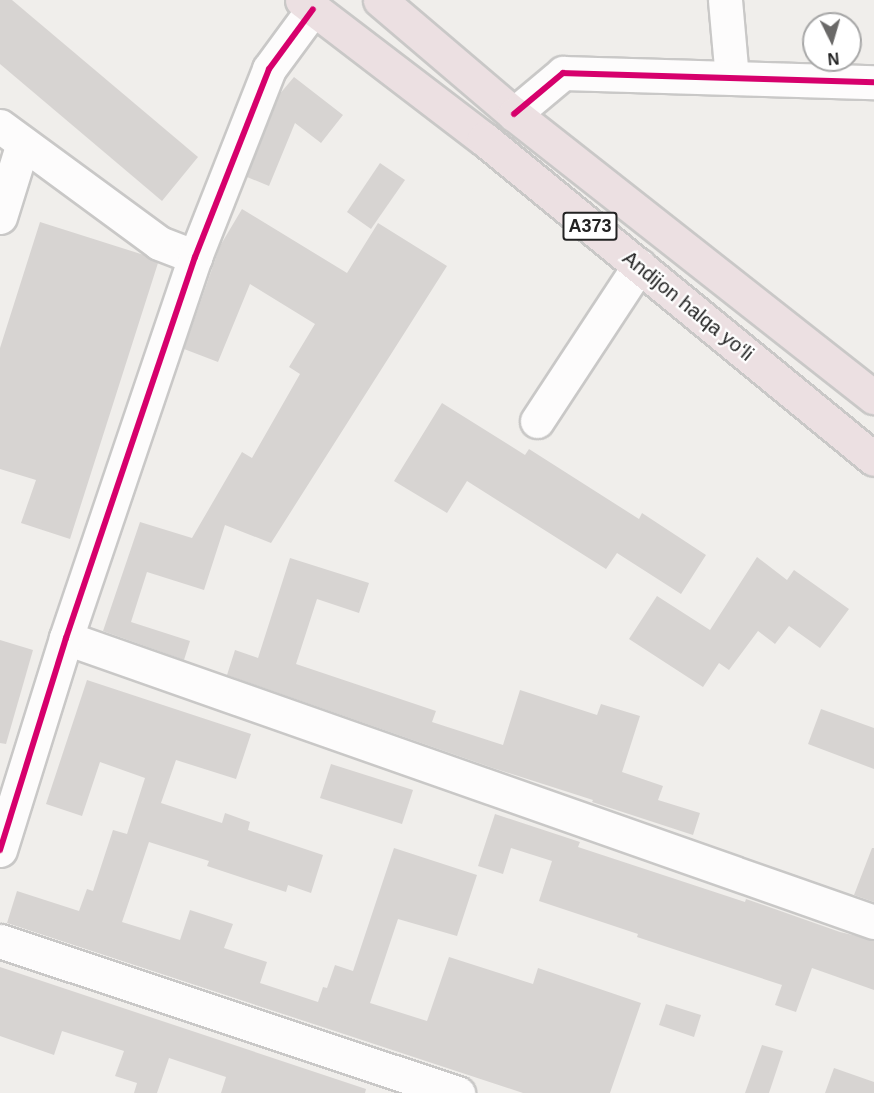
<!DOCTYPE html>
<html>
<head>
<meta charset="utf-8">
<style>
	body { margin:0 }
	#map { position:relative; width:874px; height:1093px; overflow:hidden; background:#f0eeeb; font-family:Helvetica,sans-serif }
	div>[style] { position:absolute }
	.building>* { inset:0; background:#d7d4d2 }
	.roads { filter:drop-shadow(2px 0 #c9c8c7) drop-shadow(-2px 0 #c9c8c7) drop-shadow(0 2px #c9c8c7) drop-shadow(0 -2px #c9c8c7) }
	.minor>* { height:33px; margin:-16.5px; padding:0 16.5px; transform-origin:16.5px; border-radius:16.5px; background:#fdfcfc }
	.highway>* { height:33px; margin:-16.5px; padding:0 16.5px; transform-origin:16.5px; border-radius:16.5px; background:#ece0e2 }
	.cycleway>* { height:6px; margin:-3px; padding:0 3px; transform-origin:3px; border-radius:3px; background:#d6006c }
	span { translate:-50% -50%; white-space:nowrap; text-align:center; line-height:1.15; -webkit-text-stroke:4.5px #fff; paint-order:stroke }
	.shield-label span { padding:2px 4px; background:#fff; border:2px solid; border-radius:4px; -webkit-text-stroke-width:0 }
	.shield-label { font-size:18px; color:#222; font-weight:700 }
	.street-label { font-size:20px; color:#222 }
	.north { position:absolute; left:802px; top:12px; width:60px; height:60px; box-sizing:border-box; background:#fff; border:2px solid #a7a7a7; border-radius:50%; rotate:175deg; font-size:16px; font-weight:700; line-height:24px; text-align:center; color:#222 }
	.north::after { content:''; display:block; margin:auto; width:21px; height:27px; background:#6a6968; clip-path:polygon(50% 0,100% 100%,50% 72%,0 100%) }
</style>
</head>
<body>
<div id="map">
	<div class="building">
		<i style="clip-path:polygon(0 0,12px 0,198px 157px,162px 201px,0 64px)"></i>
		<i style="clip-path:polygon(294px 77px,343px 115px,321px 143px,295px 123px,269px 186px,247px 177px,278px 96px)"></i>
		<i style="clip-path:polygon(380px 163px,405px 180px,371px 229px,347px 212px)"></i>
		<i style="clip-path:polygon(242px 209px,347px 273px,378px 223px,447px 266px,271px 543px,225px 525px,204px 590px,147px 572px,131px 622px,190px 641px,184px 660px,103px 631px,140px 522px,192px 538px,242px 452px,252px 458px,300px 374px,289px 367px,315px 324px,250px 284px,218px 362px,184px 349px,220px 246px)"></i>
		<i style="clip-path:polygon(40px 222px,144px 255px,158px 263px,70px 539px,21px 523px,36px 480px,0 469px,0 348px)"></i>
		<i style="clip-path:polygon(442px 403px,525px 455px,529px 449px,639px 519px,642px 513px,706px 555px,681px 594px,617px 553px,606px 569px,467px 481px,447px 513px,394px 481px)"></i>
		<i style="clip-path:polygon(757px 557px,787px 580px,794px 570px,849px 609px,820px 648px,789px 626px,775px 644px,758px 631px,729px 670px,719px 663px,703px 687px,629px 639px,657px 596px,710px 630px)"></i>
		<i style="clip-path:polygon(290px 558px,369px 583px,359px 613px,317px 599px,296px 664px,436px 711px,432px 722px,503px 745px,520px 690px,597px 715px,601px 704px,640px 716px,622px 772px,663px 786px,658px 800px,700px 813px,693px 835px,592px 802px,593px 800px,493px 768px,227px 675px,235px 650px,258px 658px)"></i>
		<i style="clip-path:polygon(0 640px,33px 650px,6px 744px,0 743px)"></i>
		<i style="clip-path:polygon(87px 680px,251px 734px,236px 779px,176px 760px,161px 803px,222px 823px,225px 813px,250px 822px,248px 830px,323px 855px,311px 893px,288px 885px,286px 892px,207px 866px,209px 861px,149px 842px,122px 922px,180px 940px,190px 910px,233px 924px,224px 948px,267px 962px,260px 983px,318px 1002px,323px 987px,327px 988px,335px 965px,353px 971px,394px 848px,477px 875px,457px 936px,398px 919px,370px 1003px,427px 1021px,449px 957px,533px 984px,538px 968px,641px 1003px,610px 1093px,523px 1093px,7px 923px,17px 891px,79px 911px,87px 889px,93px 891px,113px 830px,127px 834px,145px 778px,100px 762px,82px 816px,46px 804px)"></i>
		<i style="clip-path:polygon(821px 709px,874px 728px,874px 769px,808px 744px)"></i>
		<i style="clip-path:polygon(331px 764px,413px 790px,402px 824px,320px 798px)"></i>
		<i style="clip-path:polygon(495px 814px,580px 842px,578px 847px,745px 902px,746px 899px,840px 932px,874px 940px,874px 990px,812px 968px,796px 1012px,775px 1005px,782px 985px,637px 937px,638px 934px,539px 901px,552px 861px,511px 848px,503px 874px,478px 866px)"></i>
		<i style="clip-path:polygon(872px 848px,874px 848px,874px 902px,854px 895px)"></i>
		<i style="clip-path:polygon(0 967px,366px 1089px,365px 1093px,221px 1093px,226px 1077px,169px 1058px,157px 1093px,134px 1093px,137px 1083px,115px 1076px,124px 1051px,62px 1031px,54px 1055px,0 1036px)"></i>
		<i style="clip-path:polygon(666px 1004px,701px 1015px,694px 1037px,659px 1025px)"></i>
		<i style="clip-path:polygon(762px 1045px,783px 1051px,769px 1093px,745px 1093px)"></i>
		<i style="clip-path:polygon(834px 1068px,874px 1082px,874px 1093px,825px 1093px)"></i>
	</div>
	<div class="roads">
		<div class="minor">
			<i style="left:725px;top:0;width:78px;rotate:84.9deg"></i>
			<i style="left:514px;top:114px;width:64px;rotate:-39.9deg"></i>
			<i style="left:563px;top:73px;width:311px;rotate:1.7deg"></i>
			<i style="left:0;top:126px;width:197px;rotate:36.3deg"></i>
			<i style="left:159px;top:243px;width:39px;rotate:21deg"></i>
			<i style="left:0;top:217px;width:77px;rotate:-72.7deg"></i>
			<i style="left:537px;top:421px;width:186px;rotate:-56.7deg"></i>
			<i style="left:66px;top:638px;width:856px;rotate:19.37deg"></i>
			<i style="left:0;top:850px;width:222px;rotate:-72.7deg"></i>
			<i style="left:66px;top:638px;width:402px;rotate:-71.3deg"></i>
			<i style="left:195px;top:257px;width:202px;rotate:-68.5deg"></i>
			<i style="left:269px;top:69px;width:74px;rotate:-53.7deg"></i>
			<i style="left:0;top:941px;width:483px;rotate:18.4deg"></i>
		</div>
		<div class="highway">
			<i style="left:302px;top:0;width:229px;rotate:37.4deg"></i>
			<i style="left:484px;top:139px;width:504px;rotate:39.37deg"></i>
			<i style="left:380px;top:0;width:176px;rotate:40.4deg"></i>
			<i style="left:514px;top:114px;width:458px;rotate:38.2deg"></i>
		</div>
	</div>
	<div class="cycleway">
		<i style="left:514px;top:114px;width:64px;rotate:-39.9deg"></i>
		<i style="left:563px;top:73px;width:311px;rotate:1.7deg"></i>
		<i style="left:0;top:850px;width:222px;rotate:-72.7deg"></i>
		<i style="left:66px;top:638px;width:402px;rotate:-71.3deg"></i>
		<i style="left:195px;top:257px;width:202px;rotate:-68.5deg"></i>
		<i style="left:269px;top:69px;width:74px;rotate:-53.7deg"></i>
	</div>
	<div class="shield-label">
		<span style="left:590px;top:226px">A373</span>
	</div>
	<div class="street-label">
		<span style="left:688px;top:306px;rotate:39deg">Andijon halqa yo‘li</span>
	</div>
	<div class="north">N</div>
</div>
</body>
</html>
